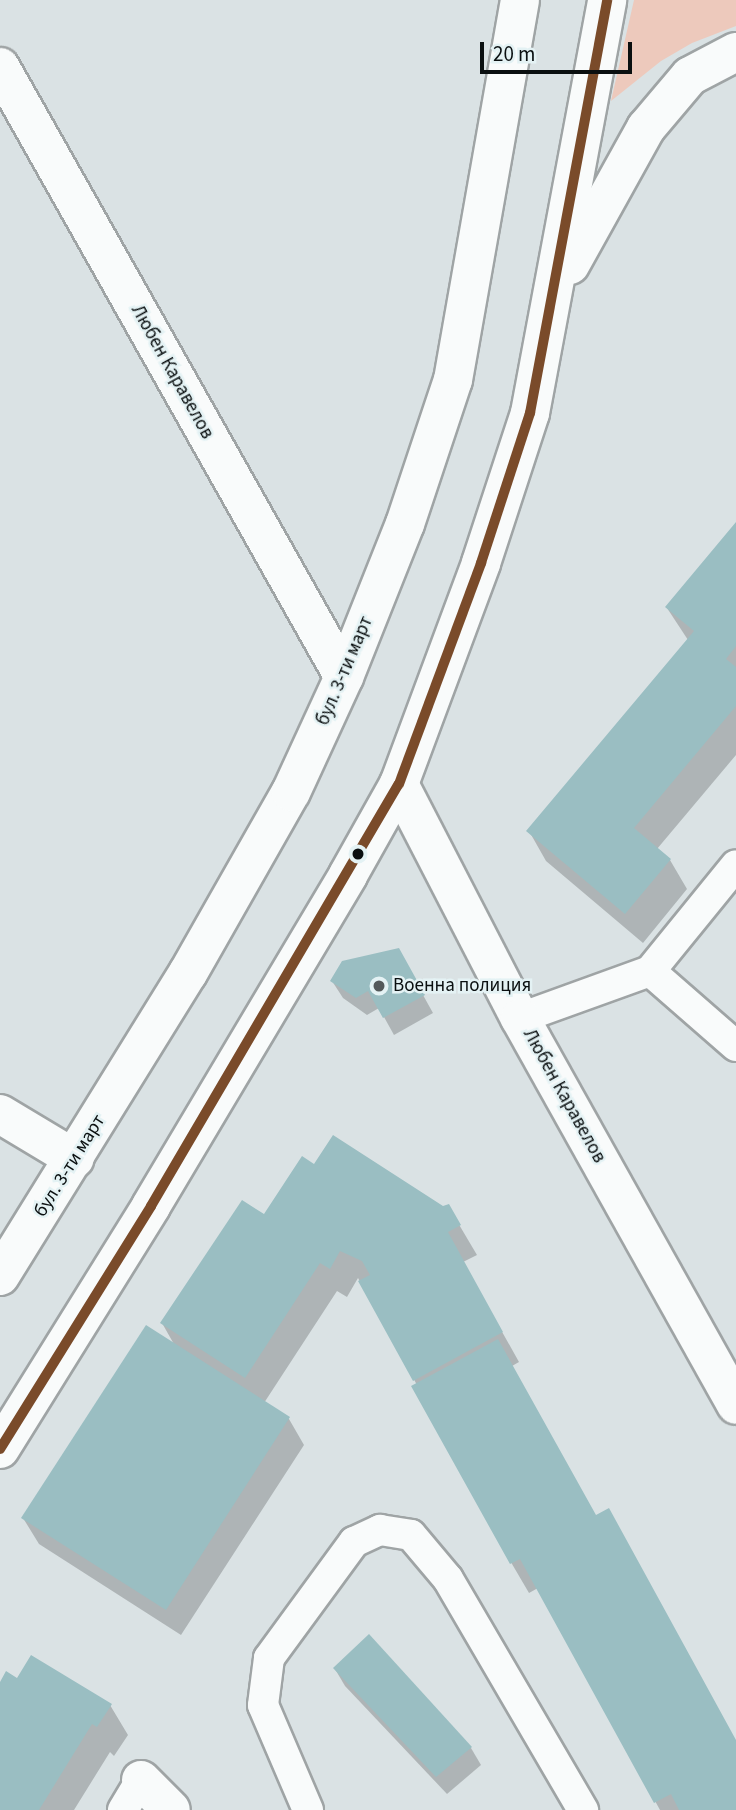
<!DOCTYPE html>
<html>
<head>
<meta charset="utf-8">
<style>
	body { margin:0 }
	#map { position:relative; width:736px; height:1810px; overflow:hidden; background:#dae2e4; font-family:"Source Sans 3",sans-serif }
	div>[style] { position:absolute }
	.green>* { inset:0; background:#edc9bc }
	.shadow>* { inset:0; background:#0003 }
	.building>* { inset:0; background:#9abec2 }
	.roads { filter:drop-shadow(2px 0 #9fa4a5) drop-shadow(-2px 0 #9fa4a5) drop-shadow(0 2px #9fa4a5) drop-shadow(0 -2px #9fa4a5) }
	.lane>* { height:30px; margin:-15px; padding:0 15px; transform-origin:15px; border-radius:15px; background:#f9fbfb }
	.street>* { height:38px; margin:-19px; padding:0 19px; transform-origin:19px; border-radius:19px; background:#f9fbfb }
	.secondary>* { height:38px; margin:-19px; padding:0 19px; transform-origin:19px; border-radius:19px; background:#f9fbfb }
	.bus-1>* { height:10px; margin:-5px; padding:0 5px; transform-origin:5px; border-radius:5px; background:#7a4b2a }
	.dots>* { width:19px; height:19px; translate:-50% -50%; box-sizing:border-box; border:4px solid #e4f2f4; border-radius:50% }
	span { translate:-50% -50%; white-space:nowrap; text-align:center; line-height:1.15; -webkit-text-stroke:5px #e4f2f4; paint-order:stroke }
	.street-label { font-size:19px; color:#0a0f10 }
	.poi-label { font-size:19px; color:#0a0f10 }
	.left { translate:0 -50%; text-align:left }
	.scale { position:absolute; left:480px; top:42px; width:152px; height:32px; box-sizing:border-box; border:4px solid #0a0f10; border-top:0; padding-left:9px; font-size:21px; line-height:24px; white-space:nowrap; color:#0a0f10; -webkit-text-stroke:5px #e4f2f4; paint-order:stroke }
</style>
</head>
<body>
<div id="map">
	<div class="green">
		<i style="clip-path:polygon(634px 0,736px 0,736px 26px,692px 43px,661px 61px,611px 101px)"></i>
	</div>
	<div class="shadow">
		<i style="clip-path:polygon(736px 525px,736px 755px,657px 849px,670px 860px,687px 889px,643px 943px,546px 861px,529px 831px,688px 640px,667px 608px)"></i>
		<i style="clip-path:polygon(398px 950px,433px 1013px,394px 1035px,379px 1008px,367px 1015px,343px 998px,332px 981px)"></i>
		<i style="clip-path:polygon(314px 1167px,443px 1208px,448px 1206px,477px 1255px,463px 1262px,519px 1362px,512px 1366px,596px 1518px,736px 1742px,736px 1810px,660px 1810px,538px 1588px,529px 1593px,512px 1564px,413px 1387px,417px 1385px,358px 1278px,347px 1297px,337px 1291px,264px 1403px,289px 1419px,304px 1445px,181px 1635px,39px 1544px,23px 1518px,175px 1346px,162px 1323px)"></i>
		<i style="clip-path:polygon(335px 1669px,471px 1748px,481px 1765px,447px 1794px,345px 1686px)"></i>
		<i style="clip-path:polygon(17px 1680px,110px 1705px,128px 1735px,114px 1756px,110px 1752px,74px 1810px,0 1810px,0 1685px)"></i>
	</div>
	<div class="building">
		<i style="clip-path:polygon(736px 522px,736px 646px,726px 659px,736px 667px,736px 706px,634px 828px,671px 859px,625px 914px,526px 831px,694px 631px,665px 607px)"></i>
		<i style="clip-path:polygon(399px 948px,425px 995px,383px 1018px,368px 991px,356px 998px,330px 981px,342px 961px)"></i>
		<i style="clip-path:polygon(333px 1135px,443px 1206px,449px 1204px,461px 1225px,448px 1232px,503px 1332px,413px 1381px,358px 1281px,370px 1275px,362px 1261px,340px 1251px,330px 1269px,320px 1263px,245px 1378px,160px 1323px,242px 1200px,264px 1214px,302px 1156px,314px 1164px)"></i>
		<i style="clip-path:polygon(146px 1325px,290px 1417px,166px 1610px,21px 1518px)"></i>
		<i style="clip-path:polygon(498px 1339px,596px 1515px,609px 1508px,736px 1740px,736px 1810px,679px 1810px,671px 1794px,654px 1803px,520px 1559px,510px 1564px,411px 1386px)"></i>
		<i style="clip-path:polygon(369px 1634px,472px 1747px,436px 1777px,333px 1668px)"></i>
		<i style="clip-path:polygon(31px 1655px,112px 1704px,97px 1727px,92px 1724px,39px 1810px,0 1810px,0 1682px,6px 1671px,17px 1678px)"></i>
	</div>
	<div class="roads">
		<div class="lane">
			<i style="left:650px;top:971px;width:114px;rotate:41.1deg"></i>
			<i style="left:520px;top:1018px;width:138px;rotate:-19.9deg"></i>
			<i style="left:650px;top:971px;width:136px;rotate:-50.9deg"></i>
			<i style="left:123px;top:1810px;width:35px;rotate:-59deg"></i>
			<i style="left:308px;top:1810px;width:114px;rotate:-113.2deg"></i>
			<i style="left:263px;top:1705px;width:47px;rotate:-82.7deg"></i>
			<i style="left:269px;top:1658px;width:144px;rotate:-53.8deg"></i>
			<i style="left:354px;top:1542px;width:29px;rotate:-25deg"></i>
			<i style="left:380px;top:1530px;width:31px;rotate:9deg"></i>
			<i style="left:411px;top:1535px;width:57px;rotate:49.9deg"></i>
			<i style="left:448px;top:1579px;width:268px;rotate:59.7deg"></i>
		</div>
		<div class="street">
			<i style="left:0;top:67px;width:700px;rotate:60.58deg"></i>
			<i style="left:399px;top:784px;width:263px;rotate:62.7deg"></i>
			<i style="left:520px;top:1018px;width:443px;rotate:60.8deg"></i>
			<i style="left:0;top:1114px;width:87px;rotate:31deg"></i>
			<i style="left:141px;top:1780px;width:42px;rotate:45deg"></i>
		</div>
		<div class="secondary">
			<i style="left:570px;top:265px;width:157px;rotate:-61deg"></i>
			<i style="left:646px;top:128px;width:68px;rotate:-49.8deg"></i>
			<i style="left:690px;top:76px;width:52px;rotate:-27.6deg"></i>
			<i style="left:0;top:1276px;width:357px;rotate:-58.2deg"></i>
			<i style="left:188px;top:973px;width:208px;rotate:-60.4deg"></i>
			<i style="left:291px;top:792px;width:127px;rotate:-65.3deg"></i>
			<i style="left:344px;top:677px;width:165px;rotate:-68.3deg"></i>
			<i style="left:405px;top:524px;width:152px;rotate:-71.6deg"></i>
			<i style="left:453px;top:380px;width:386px;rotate:-80deg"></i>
			<i style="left:0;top:1449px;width:286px;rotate:-58.1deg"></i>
			<i style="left:151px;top:1206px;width:385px;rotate:-59.2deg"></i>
			<i style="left:348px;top:875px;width:104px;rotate:-60.7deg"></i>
			<i style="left:399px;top:784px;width:236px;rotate:-69.6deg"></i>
			<i style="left:481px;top:563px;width:158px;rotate:-71.9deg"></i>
			<i style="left:530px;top:413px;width:420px;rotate:-79.4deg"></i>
		</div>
	</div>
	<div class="bus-1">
		<i style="left:0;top:1449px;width:286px;rotate:-58.1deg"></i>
		<i style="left:151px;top:1206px;width:489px;rotate:-59.6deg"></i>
		<i style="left:399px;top:784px;width:236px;rotate:-69.6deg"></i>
		<i style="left:481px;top:563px;width:158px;rotate:-71.9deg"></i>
		<i style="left:530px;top:413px;width:420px;rotate:-79.4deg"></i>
	</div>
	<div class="dots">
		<i style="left:358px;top:854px;background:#0a0f10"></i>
		<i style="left:379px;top:986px;background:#53595a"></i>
	</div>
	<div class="street-label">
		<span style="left:172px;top:372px;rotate:61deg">Любен Каравелов</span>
		<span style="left:345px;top:671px;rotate:-67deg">бул. 3-ти март</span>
		<span style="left:564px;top:1096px;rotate:61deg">Любен Каравелов</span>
		<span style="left:70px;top:1166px;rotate:-58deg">бул. 3-ти март</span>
	</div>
	<div class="poi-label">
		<span class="left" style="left:393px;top:986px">Военна полиция</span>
	</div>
	<div class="scale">20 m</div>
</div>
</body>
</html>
